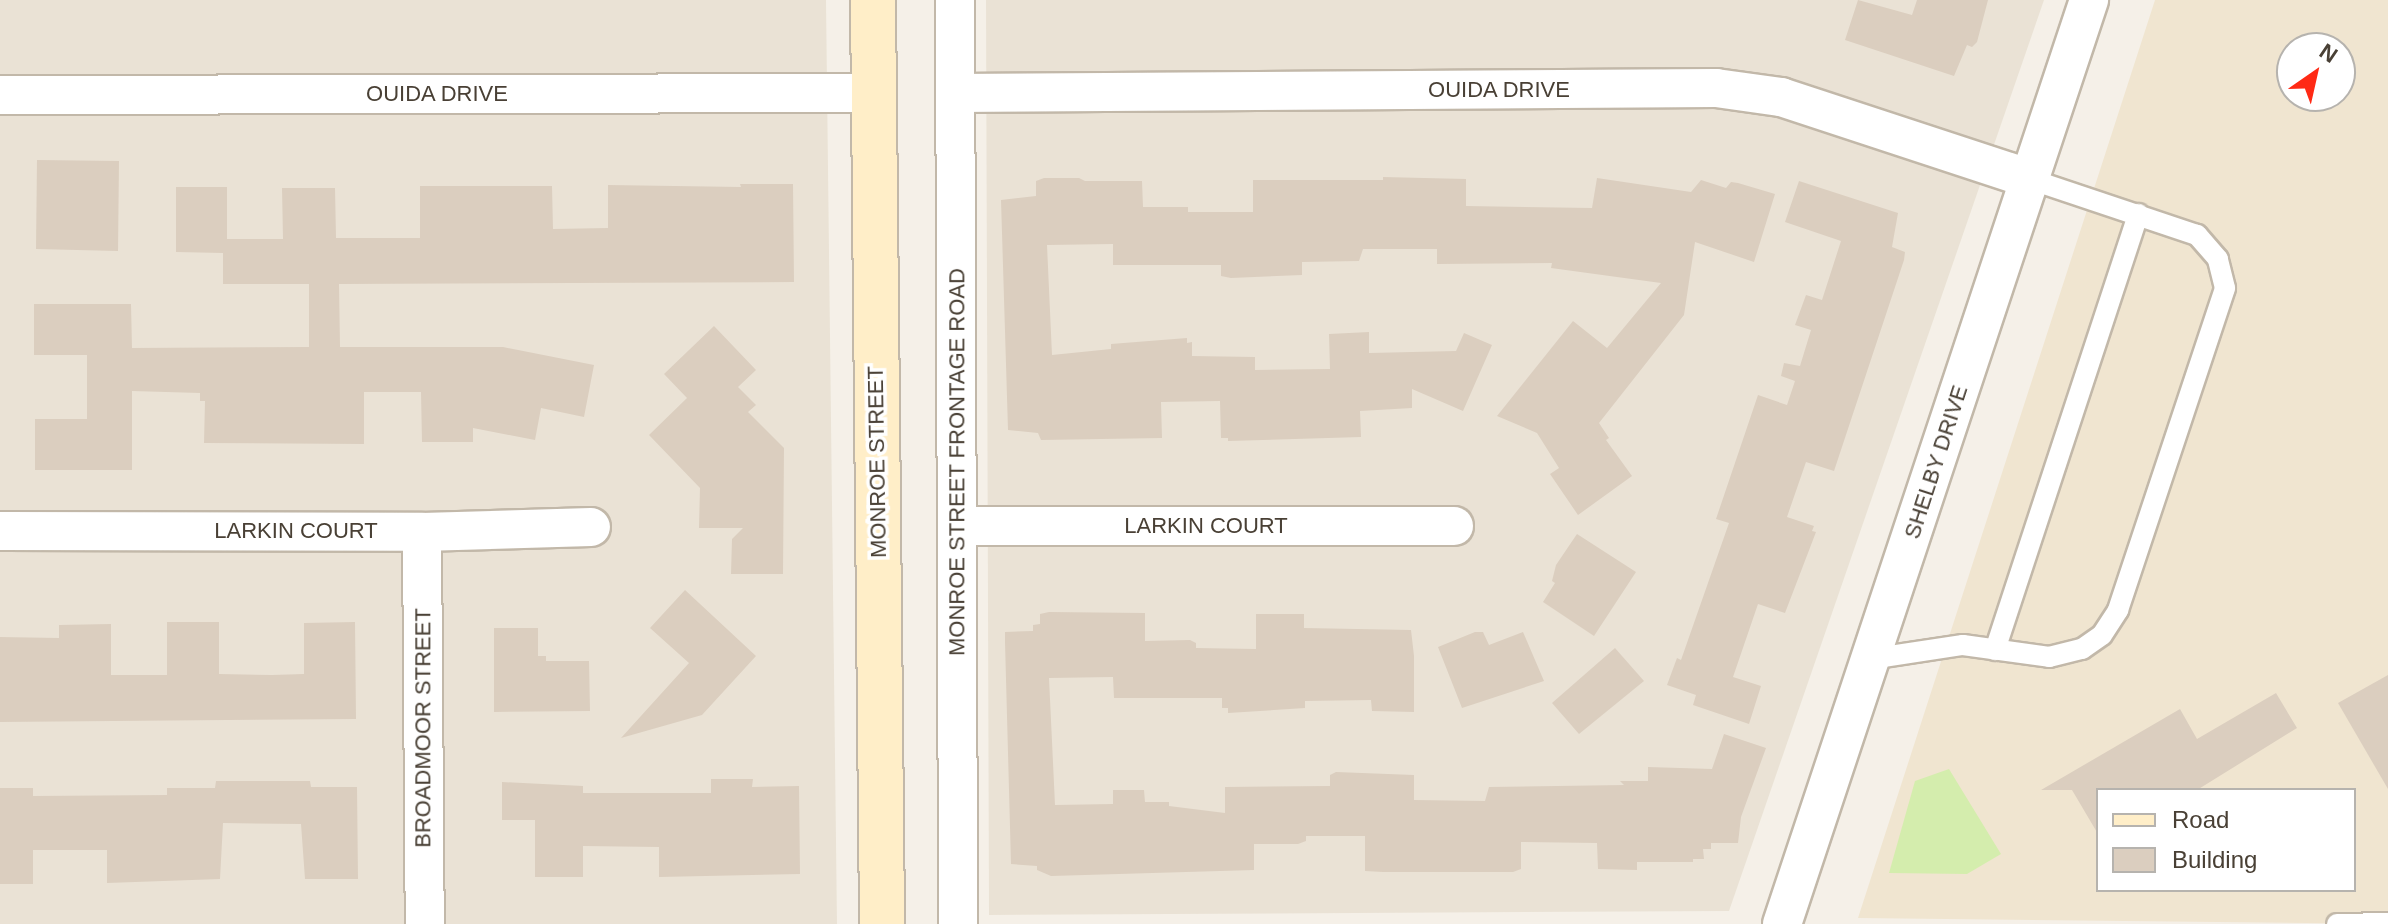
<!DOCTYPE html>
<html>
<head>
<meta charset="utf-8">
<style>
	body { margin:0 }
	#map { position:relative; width:2388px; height:924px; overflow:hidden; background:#f5f0e8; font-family:Helvetica,sans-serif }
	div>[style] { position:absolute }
	.residential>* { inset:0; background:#eae2d5 }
	.education>* { inset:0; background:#f0e5d0 }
	.green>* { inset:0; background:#d4edad }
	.building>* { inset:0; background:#dbcebf }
	.roads { filter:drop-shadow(2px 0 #c2b8a9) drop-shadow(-2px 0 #c2b8a9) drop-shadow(0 2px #c2b8a9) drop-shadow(0 -2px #c2b8a9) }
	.service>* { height:20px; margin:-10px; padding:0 10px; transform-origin:10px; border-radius:10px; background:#fff }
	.minor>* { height:38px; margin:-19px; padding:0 19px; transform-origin:19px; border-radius:19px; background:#fff }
	.secondary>* { height:44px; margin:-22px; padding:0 22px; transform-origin:22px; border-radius:22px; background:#ffeec8 }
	span { translate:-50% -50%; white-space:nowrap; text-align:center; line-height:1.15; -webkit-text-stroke:7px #fff; paint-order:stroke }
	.street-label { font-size:22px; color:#494035 }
	.legend { position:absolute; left:2096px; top:788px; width:260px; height:104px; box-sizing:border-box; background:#fff; border:2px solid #b6b3ae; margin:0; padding:10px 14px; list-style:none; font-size:24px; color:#494035 }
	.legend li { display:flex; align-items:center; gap:16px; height:40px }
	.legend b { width:40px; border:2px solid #b6b3ae }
	.north { position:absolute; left:2276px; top:32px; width:80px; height:80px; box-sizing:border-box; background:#fff; border:2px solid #b6b3ae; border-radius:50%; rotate:34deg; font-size:22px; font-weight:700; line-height:32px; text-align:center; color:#494035 }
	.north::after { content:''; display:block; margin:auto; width:28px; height:36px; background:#ff2a15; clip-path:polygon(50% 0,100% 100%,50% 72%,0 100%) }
</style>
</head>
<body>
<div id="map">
	<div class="residential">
		<i style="clip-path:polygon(0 0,826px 0,837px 924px,0 924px)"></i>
		<i style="clip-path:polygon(986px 0,2044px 0,1729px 911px,989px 915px)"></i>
	</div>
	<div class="education">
		<i style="clip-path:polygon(evenodd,2155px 0,2388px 0,2388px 924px,1858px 918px,2155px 0,2292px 48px,2340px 48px,2340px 96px,2292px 96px,2292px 48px,2155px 0,2098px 790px,2354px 790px,2354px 890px,2098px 890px,2098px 790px)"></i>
	</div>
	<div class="green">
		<i style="clip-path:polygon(1949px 769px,2001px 854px,1967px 874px,1889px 873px,1915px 781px)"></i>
	</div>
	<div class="building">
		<i style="clip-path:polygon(1858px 0,1912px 15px,1917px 0,1988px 0,1977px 42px,1972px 47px,1967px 45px,1954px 76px,1845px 40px)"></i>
		<i style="clip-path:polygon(37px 160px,119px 161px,118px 251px,36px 249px)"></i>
		<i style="clip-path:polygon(1383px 177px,1466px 179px,1466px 206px,1592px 208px,1597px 178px,1691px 192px,1701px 180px,1726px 188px,1731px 182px,1738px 183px,1775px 194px,1754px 262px,1695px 242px,1684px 315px,1599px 423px,1609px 438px,1606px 440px,1632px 476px,1578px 515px,1550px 474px,1559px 468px,1537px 433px,1497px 416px,1573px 321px,1607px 348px,1661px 283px,1551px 268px,1552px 263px,1437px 264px,1437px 249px,1363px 249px,1359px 261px,1302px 262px,1302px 275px,1231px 278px,1221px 276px,1221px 265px,1113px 265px,1113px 244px,1047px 245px,1052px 355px,1111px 349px,1111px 344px,1187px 338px,1187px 343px,1192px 342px,1192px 356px,1255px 357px,1255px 370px,1330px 369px,1329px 334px,1369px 332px,1369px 353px,1456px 351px,1464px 333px,1492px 345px,1463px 411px,1412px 389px,1412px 408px,1360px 411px,1361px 437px,1228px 441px,1228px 438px,1221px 438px,1220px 401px,1161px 402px,1162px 438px,1041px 440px,1038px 433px,1008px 430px,1001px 200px,1036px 196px,1036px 181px,1044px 178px,1079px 178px,1085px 181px,1142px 181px,1143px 207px,1188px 207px,1188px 212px,1253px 212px,1253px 180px,1383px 180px)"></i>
		<i style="clip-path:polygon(1799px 181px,1898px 213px,1892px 247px,1905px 252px,1904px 260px,1834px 471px,1806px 462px,1787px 517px,1814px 526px,1812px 531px,1816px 532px,1785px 613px,1758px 604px,1733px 677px,1761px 686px,1749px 724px,1693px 705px,1696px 695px,1667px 685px,1677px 658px,1681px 660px,1729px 523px,1716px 519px,1758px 395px,1787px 405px,1795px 381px,1781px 376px,1784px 363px,1800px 366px,1811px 330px,1795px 325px,1806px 295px,1822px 300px,1841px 241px,1785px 222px)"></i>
		<i style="clip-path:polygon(740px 184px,793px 184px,794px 282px,339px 284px,340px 347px,503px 347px,594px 365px,584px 417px,541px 408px,535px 440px,473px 428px,473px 442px,422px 442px,421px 392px,364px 392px,364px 444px,204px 443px,205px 401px,200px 401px,200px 393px,132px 391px,132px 470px,35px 470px,35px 419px,87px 419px,87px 355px,34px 355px,34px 304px,131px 304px,132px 348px,309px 347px,309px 284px,223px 284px,223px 253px,176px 252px,176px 187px,227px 187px,227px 239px,283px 239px,282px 188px,335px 188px,336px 238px,420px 238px,420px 186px,552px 186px,553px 229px,608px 228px,608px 185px,741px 187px)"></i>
		<i style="clip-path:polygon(714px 326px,756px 370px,738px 387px,756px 405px,748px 412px,784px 448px,783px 574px,731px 574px,732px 539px,743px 528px,699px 528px,700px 488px,649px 435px,687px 398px,664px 374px)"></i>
		<i style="clip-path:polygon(1577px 534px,1636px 572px,1594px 636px,1543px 602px,1555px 583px,1552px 581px,1556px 565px)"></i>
		<i style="clip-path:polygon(685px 590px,756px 656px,702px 715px,621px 738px,689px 663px,650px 628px)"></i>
		<i style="clip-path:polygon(1049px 612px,1145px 613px,1145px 641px,1190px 640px,1196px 643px,1196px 648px,1256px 649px,1256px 614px,1304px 614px,1304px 628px,1411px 630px,1414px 656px,1414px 712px,1372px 711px,1371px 700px,1305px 701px,1305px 708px,1228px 713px,1228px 708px,1222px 708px,1222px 698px,1114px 698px,1113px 677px,1049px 678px,1055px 805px,1113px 804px,1113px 790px,1144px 790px,1145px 802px,1169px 802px,1169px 806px,1225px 813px,1225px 787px,1330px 786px,1330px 775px,1336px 772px,1414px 775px,1414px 800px,1485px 801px,1489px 787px,1624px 785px,1620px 781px,1648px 781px,1648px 767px,1712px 769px,1724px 734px,1766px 748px,1741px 817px,1738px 843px,1711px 843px,1711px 849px,1703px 849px,1704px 859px,1693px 859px,1693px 862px,1637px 862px,1637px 870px,1598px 869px,1597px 843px,1521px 842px,1521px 869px,1513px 872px,1383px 872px,1365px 871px,1365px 836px,1306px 836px,1306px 841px,1298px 844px,1254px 844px,1254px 870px,1051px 876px,1037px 870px,1037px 866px,1011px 864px,1005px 642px,1005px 632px,1033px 631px,1033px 625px,1040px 624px,1040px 614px)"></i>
		<i style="clip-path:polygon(167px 622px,219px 622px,219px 674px,272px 675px,304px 674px,304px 623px,355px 622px,356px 719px,0 722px,0 637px,59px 638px,59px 625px,111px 624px,111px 675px,167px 675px)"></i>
		<i style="clip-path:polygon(494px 628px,538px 628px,538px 656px,546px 656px,546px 661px,589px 661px,590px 711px,494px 712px)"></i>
		<i style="clip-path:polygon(1475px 632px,1483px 632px,1489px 645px,1523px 632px,1544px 681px,1462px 708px,1438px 647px)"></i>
		<i style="clip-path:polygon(1615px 648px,1644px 681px,1579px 734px,1552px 703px)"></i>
		<i style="clip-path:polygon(2388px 675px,2388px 789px,2338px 703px)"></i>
		<i style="clip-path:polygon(2276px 693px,2297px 728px,2197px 790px,2098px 790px,2098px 834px,2072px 790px,2041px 790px,2180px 709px,2197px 739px)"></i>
		<i style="clip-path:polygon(711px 779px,753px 779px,752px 787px,799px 786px,800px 874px,659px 877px,659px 847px,583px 846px,583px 877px,535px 877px,535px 820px,502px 820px,502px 782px,583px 786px,583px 793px,711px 793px)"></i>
		<i style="clip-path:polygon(216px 781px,310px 781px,311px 787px,357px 787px,358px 879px,305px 879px,301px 824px,223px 823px,220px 879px,107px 883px,107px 850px,33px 850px,33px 884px,0 884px,0 788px,33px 788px,33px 796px,167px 795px,167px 788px,215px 788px)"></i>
	</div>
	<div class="roads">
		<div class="service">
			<i style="left:1995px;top:650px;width:459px;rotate:-71.8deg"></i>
			<i style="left:1870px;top:659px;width:94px;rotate:-8.6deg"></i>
			<i style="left:1963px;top:645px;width:87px;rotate:7.9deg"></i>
			<i style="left:2049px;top:657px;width:34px;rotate:-14deg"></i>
			<i style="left:2082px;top:649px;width:24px;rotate:-35deg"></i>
			<i style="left:2102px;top:635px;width:30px;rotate:-57deg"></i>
			<i style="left:2118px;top:610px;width:339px;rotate:-71.6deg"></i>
			<i style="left:2225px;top:288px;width:30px;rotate:-104deg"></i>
			<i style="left:2218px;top:259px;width:32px;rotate:-131deg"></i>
			<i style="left:2197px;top:235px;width:176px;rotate:-161.5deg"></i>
			<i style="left:2337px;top:924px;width:51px;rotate:-1.1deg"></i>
		</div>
		<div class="minor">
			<i style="left:955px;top:0;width:924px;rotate:89.81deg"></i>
			<i style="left:955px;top:93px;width:761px;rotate:-0.38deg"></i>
			<i style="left:1716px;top:88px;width:66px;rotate:7.9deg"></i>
			<i style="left:1781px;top:97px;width:262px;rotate:18.2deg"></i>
			<i style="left:0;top:95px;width:874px;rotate:-0.13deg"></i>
			<i style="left:957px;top:526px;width:497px"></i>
			<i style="left:0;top:531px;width:422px;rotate:0.1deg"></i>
			<i style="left:422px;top:532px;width:169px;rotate:-1.7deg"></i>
			<i style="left:422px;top:532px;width:392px;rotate:89.6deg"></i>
			<i style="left:1782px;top:924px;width:974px;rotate:-71.62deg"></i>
		</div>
		<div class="secondary">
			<i style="left:873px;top:0;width:924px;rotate:89.44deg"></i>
		</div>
	</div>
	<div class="street-label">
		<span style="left:1499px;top:90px">OUIDA DRIVE</span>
		<span style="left:437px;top:94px">OUIDA DRIVE</span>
		<span style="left:877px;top:462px;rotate:-91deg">MONROE STREET</span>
		<span style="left:957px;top:462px;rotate:-90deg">MONROE STREET FRONTAGE ROAD</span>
		<span style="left:1936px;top:462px;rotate:-72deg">SHELBY DRIVE</span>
		<span style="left:1206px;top:526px">LARKIN COURT</span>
		<span style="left:296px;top:531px">LARKIN COURT</span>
		<span style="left:423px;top:728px;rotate:-90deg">BROADMOOR STREET</span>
	</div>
	<ul class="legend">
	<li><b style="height:10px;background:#ffeec8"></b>Road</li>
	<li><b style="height:22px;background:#dbcebf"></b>Building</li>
	</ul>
	<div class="north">N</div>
</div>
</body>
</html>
